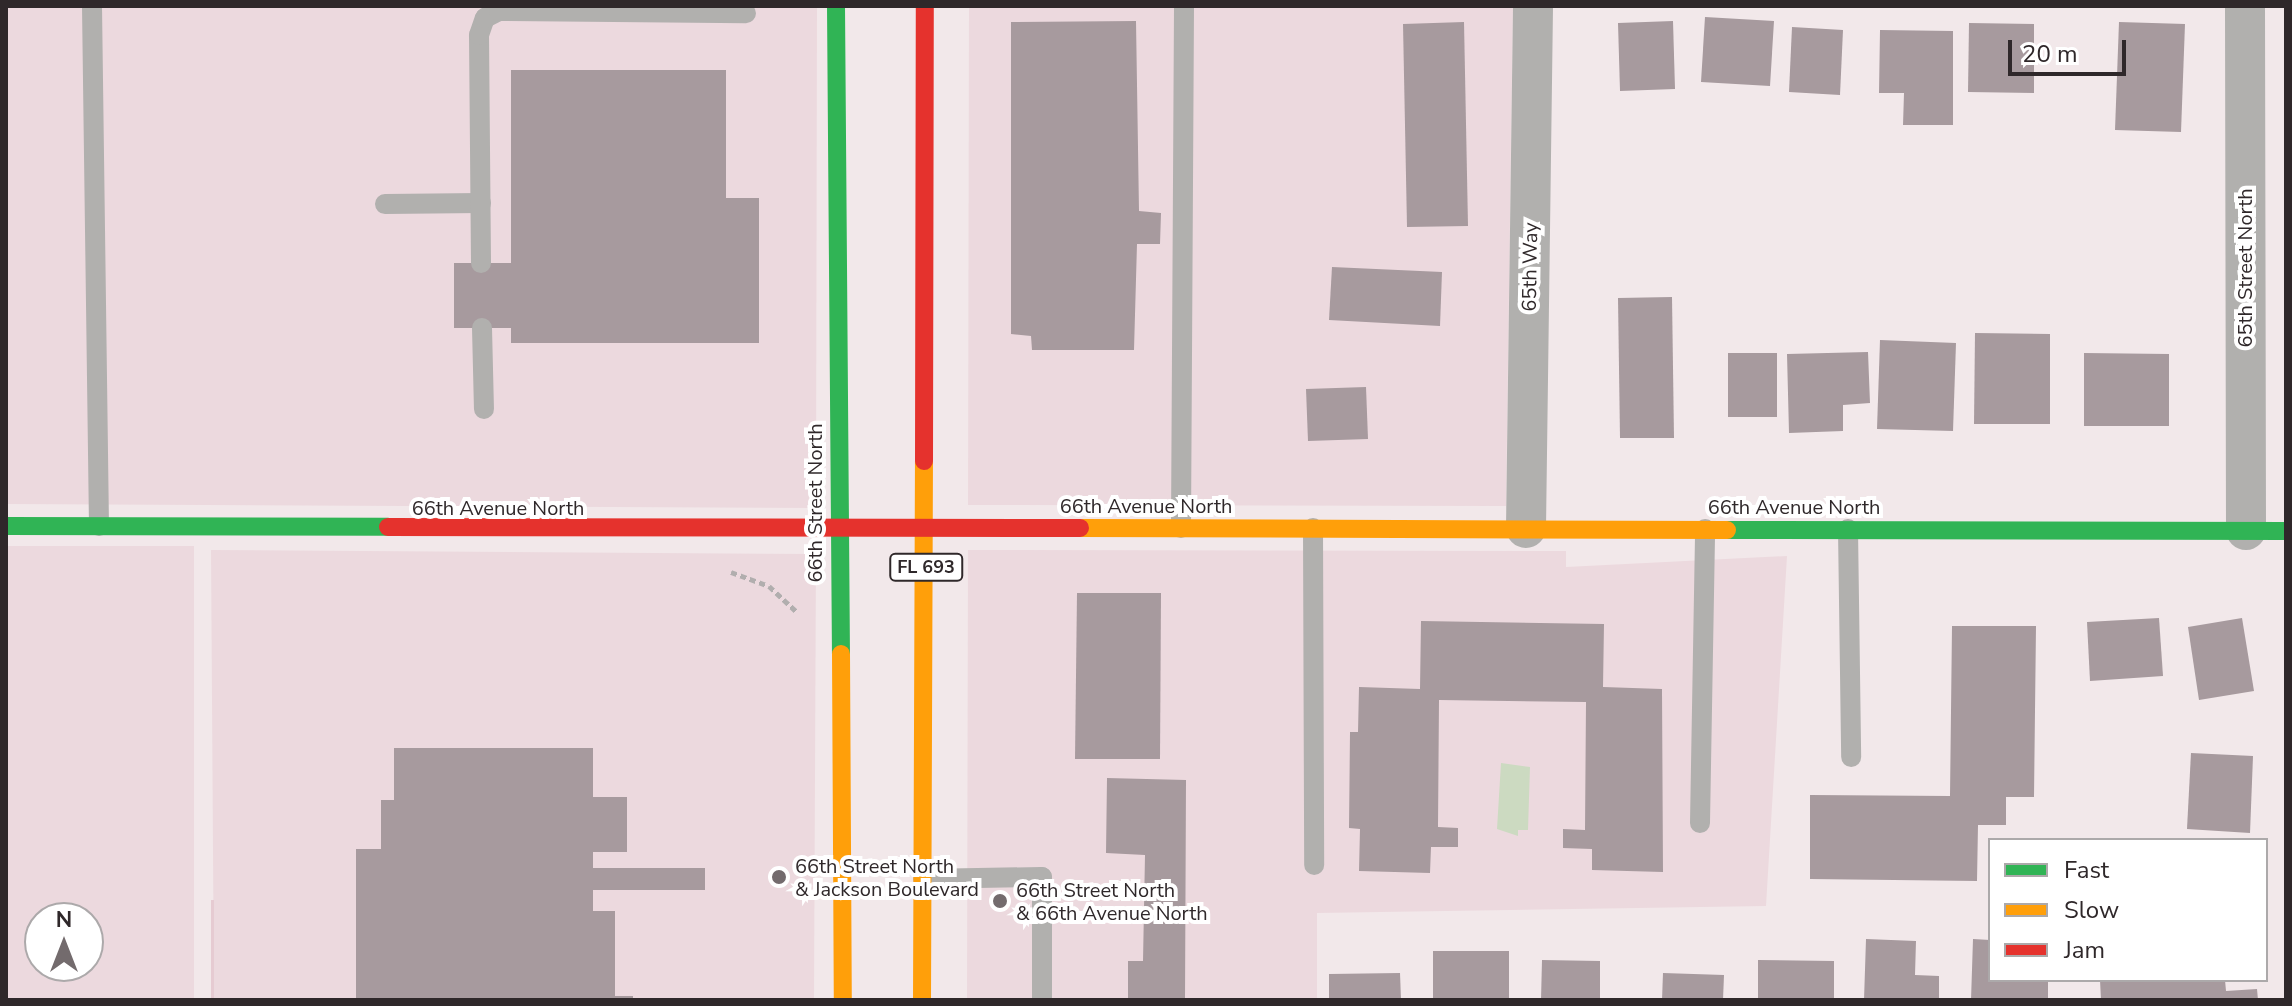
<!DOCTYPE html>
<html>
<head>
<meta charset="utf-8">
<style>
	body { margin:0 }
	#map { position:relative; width:2292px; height:1006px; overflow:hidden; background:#f2e8ea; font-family:"Nunito Sans",sans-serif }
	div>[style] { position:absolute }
	.built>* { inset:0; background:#ecd9de }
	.green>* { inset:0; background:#e6cbd2 }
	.water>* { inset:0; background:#ccdac1 }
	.building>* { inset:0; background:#a79a9e }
	.path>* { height:5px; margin-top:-2.5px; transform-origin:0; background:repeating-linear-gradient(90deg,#b1aeae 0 6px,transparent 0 10px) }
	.lane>* { height:20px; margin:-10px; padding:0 10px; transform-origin:10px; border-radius:10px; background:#b1b0ae }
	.street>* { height:40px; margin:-20px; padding:0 20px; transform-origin:20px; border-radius:20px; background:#b1b0ae }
	.fast>* { height:18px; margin:-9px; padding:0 9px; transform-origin:9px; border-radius:9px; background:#30b455 }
	.slow>* { height:18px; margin:-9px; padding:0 9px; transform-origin:9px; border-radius:9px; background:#ff9f0a }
	.jam>* { height:18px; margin:-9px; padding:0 9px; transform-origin:9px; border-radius:9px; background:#e5322d }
	.dots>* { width:22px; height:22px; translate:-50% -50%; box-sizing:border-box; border:4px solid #fff; border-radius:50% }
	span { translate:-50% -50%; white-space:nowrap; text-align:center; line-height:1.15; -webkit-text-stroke:8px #fff; paint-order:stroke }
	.shield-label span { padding:2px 6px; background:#fff; border:2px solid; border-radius:6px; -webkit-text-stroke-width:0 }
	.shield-label { font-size:18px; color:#2f282a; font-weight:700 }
	.street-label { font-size:20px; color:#2f282a }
	.poi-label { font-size:20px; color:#2f282a }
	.left { translate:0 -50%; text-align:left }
	.frame { position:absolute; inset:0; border:8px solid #2f282a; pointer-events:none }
	.legend { position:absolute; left:1988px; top:838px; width:280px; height:144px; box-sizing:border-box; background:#fff; border:2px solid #aca9aa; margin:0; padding:10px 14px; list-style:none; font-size:24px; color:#2f282a }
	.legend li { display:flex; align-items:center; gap:16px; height:40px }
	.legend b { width:40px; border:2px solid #aca9aa }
	.north { position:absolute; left:24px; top:902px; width:80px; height:80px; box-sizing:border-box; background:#fff; border:2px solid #aca9aa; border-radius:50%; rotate:0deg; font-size:22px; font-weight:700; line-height:32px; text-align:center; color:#2f282a }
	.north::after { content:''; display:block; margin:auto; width:28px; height:36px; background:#736b6d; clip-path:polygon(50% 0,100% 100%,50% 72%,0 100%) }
	.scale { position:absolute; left:2008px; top:40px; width:118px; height:36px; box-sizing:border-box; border:4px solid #2f282a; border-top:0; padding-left:10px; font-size:24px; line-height:28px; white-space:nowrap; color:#2f282a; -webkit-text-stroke:6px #fff; paint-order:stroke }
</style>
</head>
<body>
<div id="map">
	<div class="built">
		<i style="clip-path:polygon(6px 6px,817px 6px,816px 508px,6px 504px)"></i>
		<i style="clip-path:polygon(969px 6px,1513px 6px,1506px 506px,968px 505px)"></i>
		<i style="clip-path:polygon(evenodd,6px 546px,194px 546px,194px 1000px,6px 1000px,6px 546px,40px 918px,88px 918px,88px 966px,40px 966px,40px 918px)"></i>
		<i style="clip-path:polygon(211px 550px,816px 554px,814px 1000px,214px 1000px)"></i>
		<i style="clip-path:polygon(968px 550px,1566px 551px,1566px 567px,1787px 556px,1766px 906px,1317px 913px,1317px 1000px,967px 1000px)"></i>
	</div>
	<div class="green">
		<i style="clip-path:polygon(211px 900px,214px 900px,214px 1000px,211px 1000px)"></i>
	</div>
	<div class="water">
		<i style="clip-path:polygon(1501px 763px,1530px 767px,1528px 830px,1518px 830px,1518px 836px,1497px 829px)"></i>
	</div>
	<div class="building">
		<i style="clip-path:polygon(1705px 17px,1774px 21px,1770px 86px,1701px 82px)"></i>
		<i style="clip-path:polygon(1136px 21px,1139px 211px,1161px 213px,1160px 244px,1137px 244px,1134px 350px,1032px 350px,1031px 336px,1011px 334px,1011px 22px)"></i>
		<i style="clip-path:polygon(1673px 21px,1675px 89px,1620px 91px,1618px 23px)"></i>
		<i style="clip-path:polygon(1464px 22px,1468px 226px,1407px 227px,1403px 24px)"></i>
		<i style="clip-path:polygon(2119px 22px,2185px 24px,2181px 132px,2115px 130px)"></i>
		<i style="clip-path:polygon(1969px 23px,2034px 24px,2034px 93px,1968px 92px)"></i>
		<i style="clip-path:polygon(1792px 27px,1843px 30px,1840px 95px,1789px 92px)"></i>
		<i style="clip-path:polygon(1880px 30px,1953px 31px,1953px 125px,1903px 125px,1904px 93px,1879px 93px)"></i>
		<i style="clip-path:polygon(511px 70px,726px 70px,726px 198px,759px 198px,759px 343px,511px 343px,511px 328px,454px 328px,454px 263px,511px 263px)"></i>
		<i style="clip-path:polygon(1332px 267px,1442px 272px,1440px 326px,1329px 320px)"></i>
		<i style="clip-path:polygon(1672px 297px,1674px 438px,1620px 438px,1618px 298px)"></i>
		<i style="clip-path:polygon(1975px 333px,2050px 334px,2050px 424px,1974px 424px)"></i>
		<i style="clip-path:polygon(1880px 340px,1956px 343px,1953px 431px,1877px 429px)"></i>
		<i style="clip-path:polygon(1868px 352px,1870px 403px,1843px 405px,1843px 431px,1789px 433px,1787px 354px)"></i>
		<i style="clip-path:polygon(1728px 353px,1777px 353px,1777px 417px,1728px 417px)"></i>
		<i style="clip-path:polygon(2084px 353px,2169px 354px,2169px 426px,2084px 426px)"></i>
		<i style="clip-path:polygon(1366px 387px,1368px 439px,1308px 441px,1306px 389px)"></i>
		<i style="clip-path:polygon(1077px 593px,1161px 593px,1160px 759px,1075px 759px)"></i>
		<i style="clip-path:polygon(2159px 618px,2163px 676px,2090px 681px,2087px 622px)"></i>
		<i style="clip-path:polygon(2242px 618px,2254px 691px,2199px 700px,2188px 627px)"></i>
		<i style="clip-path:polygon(1421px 621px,1604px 624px,1603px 687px,1662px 689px,1663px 872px,1592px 870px,1592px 849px,1563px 848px,1563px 829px,1585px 830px,1586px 702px,1439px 700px,1438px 827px,1458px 828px,1458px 847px,1431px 847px,1430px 873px,1359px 871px,1360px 829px,1349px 828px,1350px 732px,1358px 732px,1359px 687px,1420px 689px)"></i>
		<i style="clip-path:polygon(1952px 626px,2036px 626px,2034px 797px,2006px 797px,2006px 825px,1978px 825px,1977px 881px,1810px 879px,1810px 795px,1950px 796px)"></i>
		<i style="clip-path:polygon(394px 748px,593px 748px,593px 797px,627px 797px,627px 852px,593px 852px,593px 868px,705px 868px,705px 890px,593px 890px,593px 911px,615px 911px,615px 996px,633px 996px,633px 1000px,356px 1000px,356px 849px,381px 849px,381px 800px,394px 800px)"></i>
		<i style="clip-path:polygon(2191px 753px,2253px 756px,2250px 833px,2187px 829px)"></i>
		<i style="clip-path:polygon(1107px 778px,1186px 780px,1185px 1000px,1128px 1000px,1128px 961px,1143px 961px,1145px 855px,1106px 853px)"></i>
		<i style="clip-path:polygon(1866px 939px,1916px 941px,1915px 975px,1939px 976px,1939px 1000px,1864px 1000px)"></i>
		<i style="clip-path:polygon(1973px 939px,1990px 940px,1990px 980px,2048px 980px,2048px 1000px,1971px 1000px)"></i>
		<i style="clip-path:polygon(1433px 951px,1509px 951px,1509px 1000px,1433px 1000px)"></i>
		<i style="clip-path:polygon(1542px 960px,1600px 961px,1600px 1000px,1541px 1000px)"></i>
		<i style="clip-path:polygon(1758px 960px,1834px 961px,1834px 1000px,1758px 1000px)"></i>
		<i style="clip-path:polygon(1400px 973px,1401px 1000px,1329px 1000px,1329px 974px)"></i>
		<i style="clip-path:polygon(1663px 973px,1724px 975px,1723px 1000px,1662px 1000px)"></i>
		<i style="clip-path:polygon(2100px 980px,2225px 980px,2226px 991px,2257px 989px,2258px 1000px,2101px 1000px)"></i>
	</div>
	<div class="path">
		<i style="left:731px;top:572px;width:40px;rotate:20.2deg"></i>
		<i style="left:769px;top:586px;width:38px;rotate:43deg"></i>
	</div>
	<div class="lane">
		<i style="left:92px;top:6px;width:520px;rotate:89.23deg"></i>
		<i style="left:385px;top:204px;width:96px;rotate:-0.6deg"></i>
		<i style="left:481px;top:263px;width:228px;rotate:-90.5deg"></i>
		<i style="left:479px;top:35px;width:18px;rotate:-71deg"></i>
		<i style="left:485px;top:18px;width:16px;rotate:-27deg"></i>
		<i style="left:499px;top:11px;width:247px;rotate:0.5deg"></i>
		<i style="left:482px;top:328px;width:81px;rotate:88.6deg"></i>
		<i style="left:1181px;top:528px;width:522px;rotate:-89.67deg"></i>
		<i style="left:1313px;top:528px;width:337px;rotate:89.8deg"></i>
		<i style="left:1848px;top:529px;width:228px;rotate:89.2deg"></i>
		<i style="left:1700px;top:823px;width:294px;rotate:-89deg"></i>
		<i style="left:923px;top:879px;width:119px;rotate:-1deg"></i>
		<i style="left:1042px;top:877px;width:123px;rotate:90deg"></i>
	</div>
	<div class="street">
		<i style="left:2245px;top:6px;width:524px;rotate:89.89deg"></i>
		<i style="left:1526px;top:528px;width:522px;rotate:-89.23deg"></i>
	</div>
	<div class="fast">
		<i style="left:836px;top:6px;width:648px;rotate:89.56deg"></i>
		<i style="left:6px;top:526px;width:382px;rotate:0.1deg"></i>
		<i style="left:1727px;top:530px;width:559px;rotate:0.1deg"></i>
	</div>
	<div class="slow">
		<i style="left:1080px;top:528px;width:647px;rotate:0.18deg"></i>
		<i style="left:841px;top:654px;width:346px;rotate:89.7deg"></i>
		<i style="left:922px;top:1000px;width:539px;rotate:-89.79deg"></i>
	</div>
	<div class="jam">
		<i style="left:924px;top:461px;width:455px;rotate:-89.9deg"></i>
		<i style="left:388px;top:527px;width:692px;rotate:0.08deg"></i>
	</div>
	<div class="dots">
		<i style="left:779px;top:877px;background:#736b6d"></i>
		<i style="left:1000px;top:901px;background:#736b6d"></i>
	</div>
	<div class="shield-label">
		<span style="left:926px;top:567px">FL 693</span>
	</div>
	<div class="street-label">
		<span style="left:1530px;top:267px;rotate:-89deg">65th Way</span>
		<span style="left:2245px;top:268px;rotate:-90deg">65th Street North</span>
		<span style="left:815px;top:503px;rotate:-90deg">66th Street North</span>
		<span style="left:1146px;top:506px">66th Avenue North</span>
		<span style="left:1794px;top:507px">66th Avenue North</span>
		<span style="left:498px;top:508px">66th Avenue North</span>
	</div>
	<div class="poi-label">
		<span class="left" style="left:795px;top:878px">66th Street North<br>&amp; Jackson Boulevard</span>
		<span class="left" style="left:1016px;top:902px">66th Street North<br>&amp; 66th Avenue North</span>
	</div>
	<div class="frame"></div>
	<ul class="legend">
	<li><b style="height:10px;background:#30b455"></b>Fast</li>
	<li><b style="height:10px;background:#ff9f0a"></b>Slow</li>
	<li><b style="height:10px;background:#e5322d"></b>Jam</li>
	</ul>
	<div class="north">N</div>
	<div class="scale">20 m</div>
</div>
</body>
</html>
